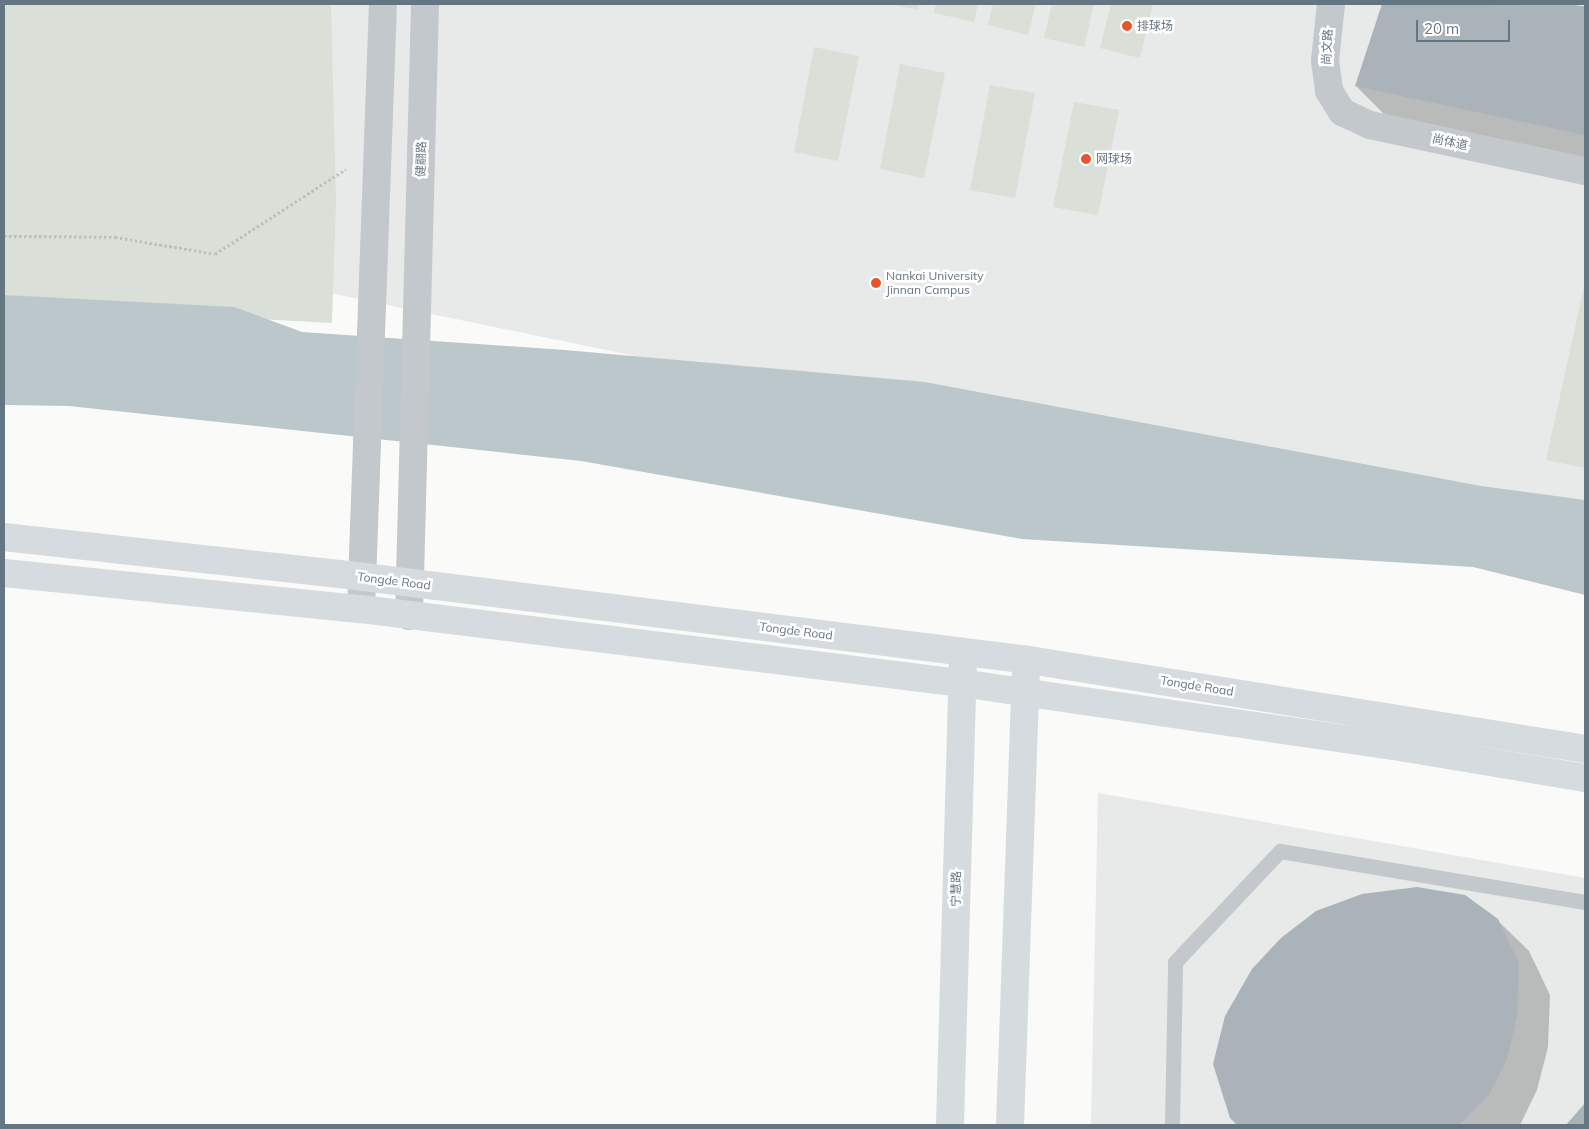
<!DOCTYPE html>
<html>
<head>
<meta charset="utf-8">
<style>
	body { margin:0 }
	#map { position:relative; width:1589px; height:1129px; overflow:hidden; background:#fafaf8; font-family:Mulish,"Noto Sans SC",sans-serif }
	div>[style] { position:absolute }
	.built>* { inset:0; background:#e8e9e9 }
	.green>* { inset:0; background:#dadfd7 }
	.water>* { inset:0; background:#bbc7cb }
	.shadow>* { inset:0; background:#0003 }
	.building>* { inset:0; background:#aab3b9 }
	.path>* { height:3px; margin-top:-1.5px; transform-origin:0; background:repeating-linear-gradient(90deg,#bbbfc2 0 2.5px,transparent 0 5px) }
	.lane>* { height:15px; margin:-7.5px; padding:0 7.5px; transform-origin:7.5px; border-radius:7.5px; background:#c3c8cc }
	.street>* { height:28px; margin:-14px; padding:0 14px; transform-origin:14px; border-radius:14px; background:#c3c8cc }
	.secondary>* { height:28px; margin:-14px; padding:0 14px; transform-origin:14px; border-radius:14px; background:#d6dbdf }
	.dots>* { width:14px; height:14px; translate:-50% -50%; box-sizing:border-box; border:2px solid #fff; border-radius:50% }
	span { translate:-50% -50%; white-space:nowrap; text-align:center; line-height:1.15; -webkit-text-stroke:5px #fff; paint-order:stroke }
	.poi-label { font-size:12px; color:#657683 }
	.left { translate:0 -50%; text-align:left }
	.street-label { font-size:12px; color:#657683 }
	.frame { position:absolute; inset:0; border:5px solid #657683; pointer-events:none }
	.scale { position:absolute; left:1416px; top:20px; width:94px; height:22px; box-sizing:border-box; border:2px solid #657683; border-top:0; padding-left:6px; font-size:15px; line-height:18px; white-space:nowrap; color:#657683; -webkit-text-stroke:4px #fff; paint-order:stroke }
</style>
</head>
<body>
<div id="map">
	<div class="built">
		<i style="clip-path:polygon(4px 4px,1585px 4px,1585px 552px,330px 293px)"></i>
		<i style="clip-path:polygon(1098px 793px,1585px 878px,1585px 1125px,1091px 1125px)"></i>
	</div>
	<div class="green">
		<i style="clip-path:polygon(4px 4px,331px 4px,336px 202px,332px 323px,4px 305px)"></i>
		<i style="clip-path:polygon(890px 4px,919px 4px,918px 10px)"></i>
		<i style="clip-path:polygon(936px 4px,978px 4px,974px 22px,934px 13px)"></i>
		<i style="clip-path:polygon(993px 4px,1036px 4px,1028px 35px,988px 25px)"></i>
		<i style="clip-path:polygon(1052px 4px,1094px 4px,1084px 47px,1044px 38px)"></i>
		<i style="clip-path:polygon(1111px 4px,1153px 4px,1140px 58px,1100px 48px)"></i>
		<i style="clip-path:polygon(814px 47px,859px 56px,838px 161px,794px 152px)"></i>
		<i style="clip-path:polygon(900px 64px,945px 73px,924px 178px,880px 169px)"></i>
		<i style="clip-path:polygon(990px 85px,1035px 93px,1015px 198px,970px 190px)"></i>
		<i style="clip-path:polygon(1074px 102px,1119px 110px,1098px 215px,1053px 207px)"></i>
		<i style="clip-path:polygon(1585px 282px,1585px 468px,1546px 460px)"></i>
	</div>
	<div class="water">
		<i style="clip-path:polygon(4px 295px,234px 307px,302px 332px,565px 350px,925px 382px,1481px 486px,1585px 500px,1585px 595px,1473px 567px,1022px 539px,581px 461px,69px 406px,4px 405px)"></i>
	</div>
	<div class="shadow">
		<i style="clip-path:polygon(1384px 4px,1571px 4px,1585px 7px,1585px 159px,1387px 117px,1356px 86px)"></i>
		<i style="clip-path:polygon(1497px 920px,1529px 951px,1550px 995px,1548px 1047px,1537px 1090px,1520px 1125px,1239px 1125px,1232px 1117px)"></i>
	</div>
	<div class="building">
		<i style="clip-path:polygon(1382px 4px,1585px 6px,1585px 135px,1355px 86px)"></i>
		<i style="clip-path:polygon(1417px 887px,1465px 895px,1498px 919px,1519px 963px,1517px 1015px,1507px 1059px,1489px 1095px,1459px 1125px,1237px 1125px,1230px 1118px,1213px 1064px,1225px 1016px,1252px 969px,1281px 938px,1316px 911px,1362px 894px)"></i>
		<i style="clip-path:polygon(1585px 1103px,1585px 1125px,1566px 1125px)"></i>
	</div>
	<div class="path">
		<i style="left:4px;top:236px;width:111px;rotate:0.5deg"></i>
		<i style="left:115px;top:237px;width:101px;rotate:9.6deg"></i>
		<i style="left:215px;top:254px;width:156px;rotate:-33deg"></i>
	</div>
	<div class="lane">
		<i style="left:1172px;top:1125px;width:163px;rotate:-88.9deg"></i>
		<i style="left:1175px;top:962px;width:153px;rotate:-46.6deg"></i>
		<i style="left:1280px;top:851px;width:309px;rotate:9.5deg"></i>
	</div>
	<div class="street">
		<i style="left:1331px;top:4px;width:57px;rotate:96deg"></i>
		<i style="left:1325px;top:61px;width:30px;rotate:82deg"></i>
		<i style="left:1329px;top:91px;width:25px;rotate:58deg"></i>
		<i style="left:1342px;top:112px;width:31px;rotate:25deg"></i>
		<i style="left:1370px;top:125px;width:220px;rotate:12.1deg"></i>
		<i style="left:361px;top:609px;width:605px;rotate:-87.92deg"></i>
		<i style="left:409px;top:616px;width:612px;rotate:-88.5deg"></i>
	</div>
	<div class="secondary">
		<i style="left:4px;top:537px;width:362px;rotate:6.3deg"></i>
		<i style="left:364px;top:577px;width:670px;rotate:7.11deg"></i>
		<i style="left:1029px;top:660px;width:563px;rotate:9.09deg"></i>
		<i style="left:4px;top:573px;width:359px;rotate:5.8deg"></i>
		<i style="left:361px;top:609px;width:605px;rotate:7.03deg"></i>
		<i style="left:961px;top:683px;width:450px;rotate:8.3deg"></i>
		<i style="left:1406px;top:748px;width:181px;rotate:9.5deg"></i>
		<i style="left:950px;top:1125px;width:459px;rotate:-88.4deg"></i>
		<i style="left:1010px;top:1125px;width:450px;rotate:-88deg"></i>
	</div>
	<div class="dots">
		<i style="left:1127px;top:26px;background:#e4572e"></i>
		<i style="left:1086px;top:159px;background:#e4572e"></i>
		<i style="left:876px;top:283px;background:#e4572e"></i>
	</div>
	<div class="poi-label">
		<span class="left" style="left:1137px;top:26px">排球场</span>
		<span class="left" style="left:1096px;top:159px">网球场</span>
		<span class="left" style="left:886px;top:283px">Nankai University<br>Jinnan Campus</span>
	</div>
	<div class="street-label">
		<span style="left:1327px;top:47px;rotate:-87deg">尚文路</span>
		<span style="left:1450px;top:142px;rotate:12deg">尚体道</span>
		<span style="left:421px;top:159px;rotate:-88deg">健翮路</span>
		<span style="left:394px;top:581px;rotate:7deg">Tongde Road</span>
		<span style="left:796px;top:631px;rotate:7deg">Tongde Road</span>
		<span style="left:1197px;top:686px;rotate:9deg">Tongde Road</span>
		<span style="left:956px;top:889px;rotate:-89deg">宁慧路</span>
	</div>
	<div class="frame"></div>
	<div class="scale">20 m</div>
</div>
</body>
</html>
